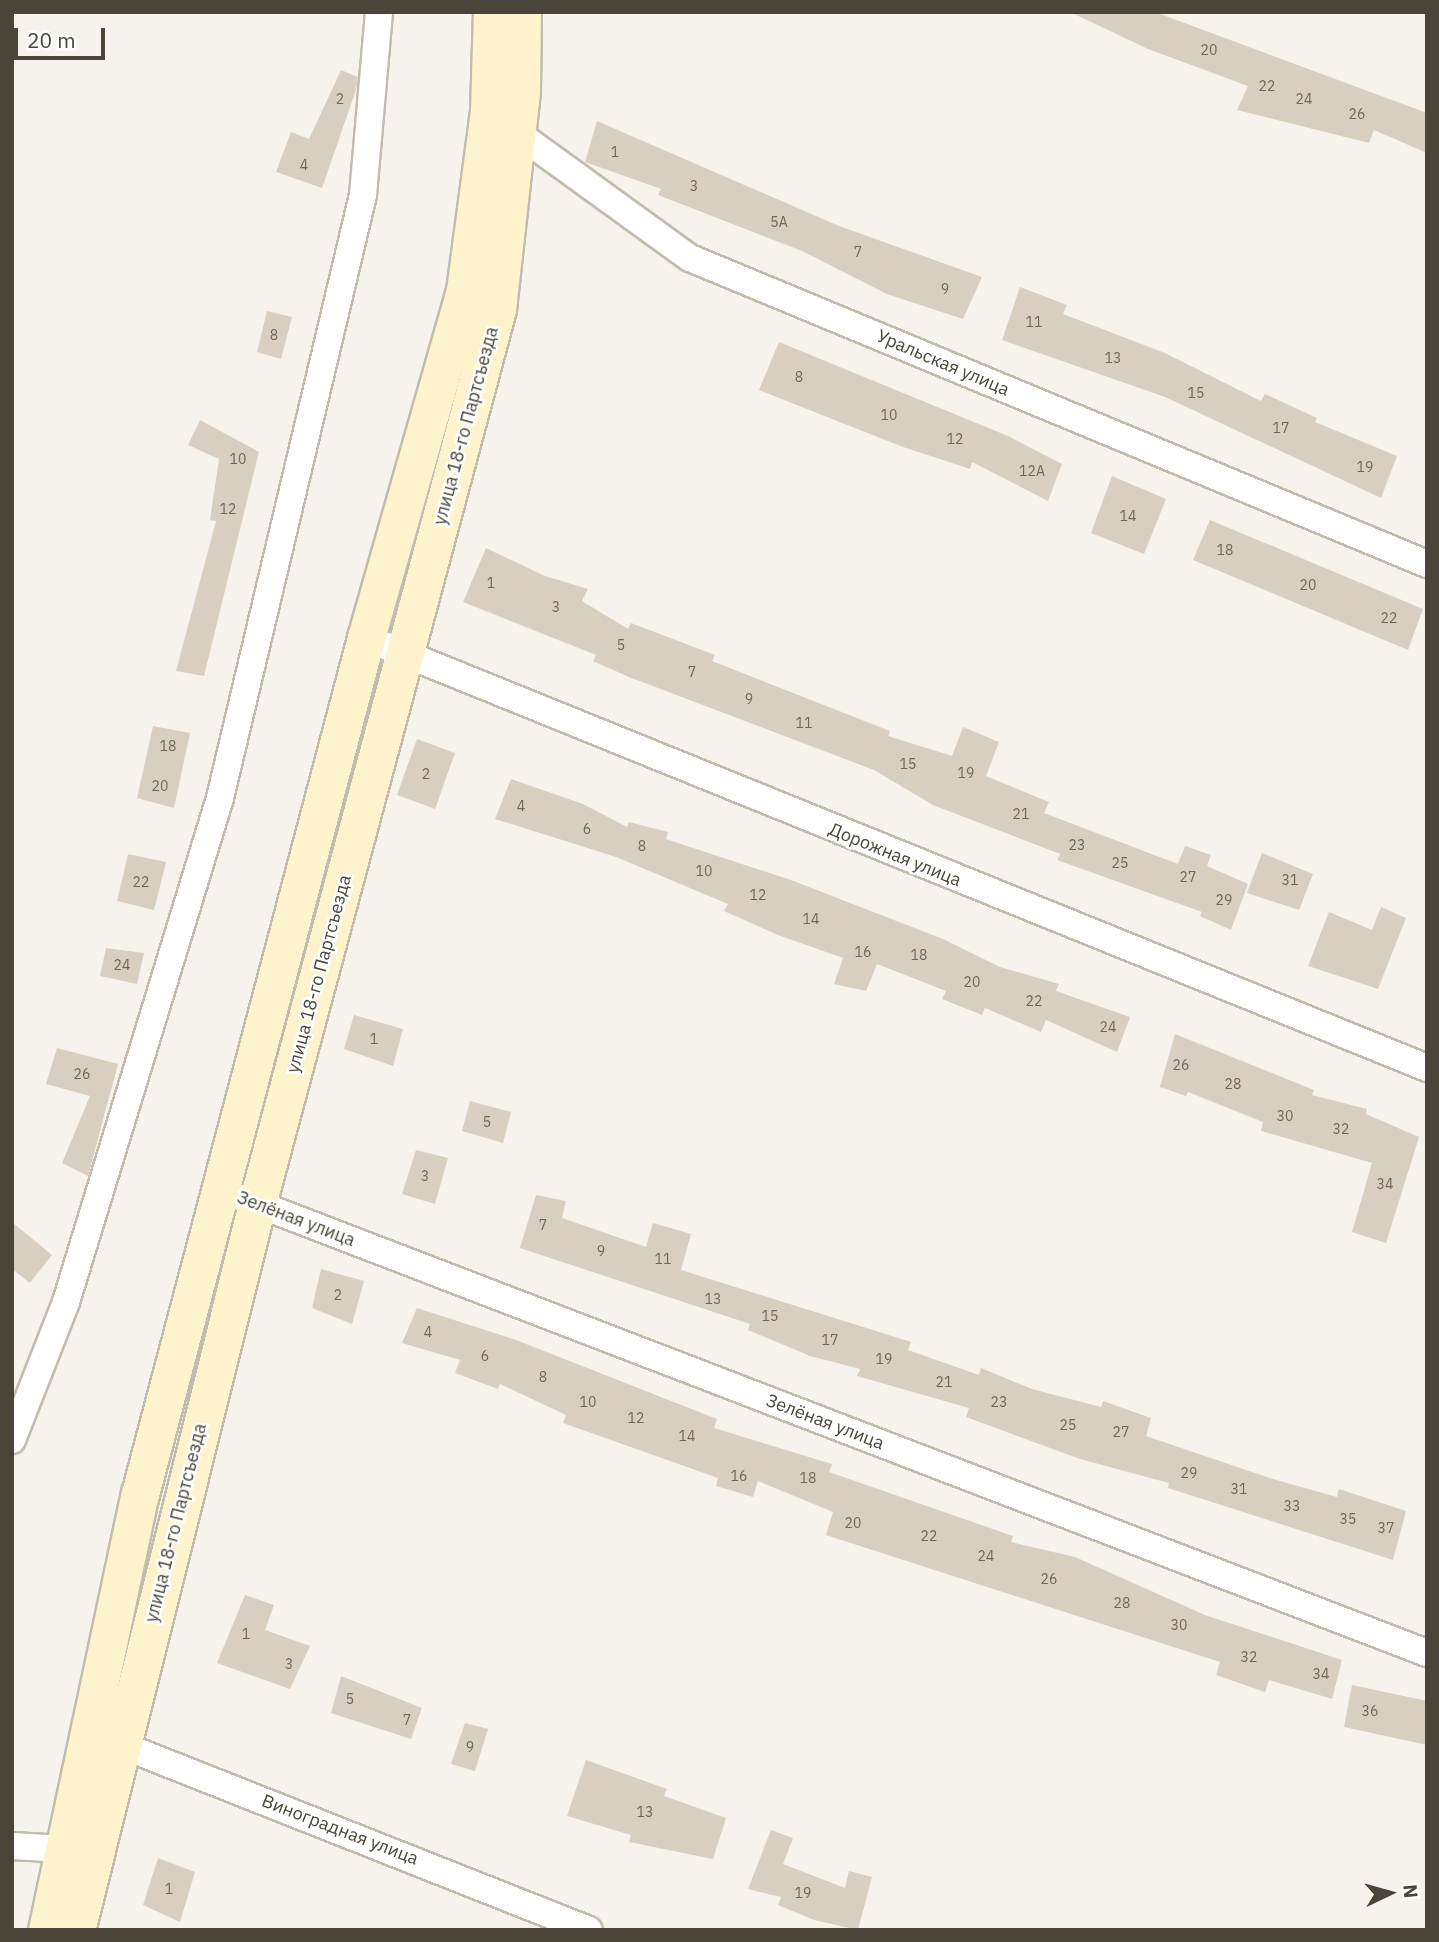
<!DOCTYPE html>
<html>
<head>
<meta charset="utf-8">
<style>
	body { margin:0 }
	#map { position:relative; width:1439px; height:1942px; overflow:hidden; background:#f6f3ec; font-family:"IBM Plex Sans",sans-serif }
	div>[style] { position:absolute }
	.building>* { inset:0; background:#d8cfc1 }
	.roads { filter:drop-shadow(2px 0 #c2bbae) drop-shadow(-2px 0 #c2bbae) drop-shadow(0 2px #c2bbae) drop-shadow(0 -2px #c2bbae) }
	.street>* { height:26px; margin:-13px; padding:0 13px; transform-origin:13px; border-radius:13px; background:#fff }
	.secondary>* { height:37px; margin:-18.5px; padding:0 18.5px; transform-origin:18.5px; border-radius:18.5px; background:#fff3cd }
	span { translate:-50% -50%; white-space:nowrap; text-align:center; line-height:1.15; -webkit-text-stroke:5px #fff; paint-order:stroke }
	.number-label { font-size:14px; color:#6e675b }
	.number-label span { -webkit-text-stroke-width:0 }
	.street-label { font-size:18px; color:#4b4439 }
	.frame { position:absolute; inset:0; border:14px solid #4b4439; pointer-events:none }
	.north { position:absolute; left:1355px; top:1858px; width:70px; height:70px; -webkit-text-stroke:5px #fff; paint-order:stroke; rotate:85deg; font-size:19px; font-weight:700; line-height:28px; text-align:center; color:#4b4439 }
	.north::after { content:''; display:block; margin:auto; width:24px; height:32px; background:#4b4439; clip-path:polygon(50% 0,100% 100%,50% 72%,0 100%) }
	.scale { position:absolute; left:14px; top:28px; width:91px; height:32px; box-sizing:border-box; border:4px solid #4b4439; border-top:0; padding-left:9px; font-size:21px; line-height:24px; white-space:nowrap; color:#4b4439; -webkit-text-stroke:5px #fff; paint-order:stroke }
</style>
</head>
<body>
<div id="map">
	<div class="building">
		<i style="clip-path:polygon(1070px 12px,1155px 12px,1427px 113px,1427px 153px,1374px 130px,1369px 143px,1237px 110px,1248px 86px,1148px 49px)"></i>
		<i style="clip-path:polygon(341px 70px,358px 77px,356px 90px,322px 188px,276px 172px,291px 132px,309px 139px)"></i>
		<i style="clip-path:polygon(597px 121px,839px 226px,982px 277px,963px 319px,887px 294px,802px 251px,658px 195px,661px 189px,585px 162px)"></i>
		<i style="clip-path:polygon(1020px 287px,1067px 305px,1063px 314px,1165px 353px,1261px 401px,1265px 394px,1317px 418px,1315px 422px,1397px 456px,1381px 498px,1165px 397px,1002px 340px)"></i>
		<i style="clip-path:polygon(267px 311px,292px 317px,281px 359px,257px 352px)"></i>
		<i style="clip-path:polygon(779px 342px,1008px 436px,1062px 464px,1048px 501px,972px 462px,970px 469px,903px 447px,759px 390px)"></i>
		<i style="clip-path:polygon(200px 420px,259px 452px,204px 676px,176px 671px,216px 521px,210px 520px,219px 459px,188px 445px)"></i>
		<i style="clip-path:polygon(1112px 476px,1166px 499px,1144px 554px,1091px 533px)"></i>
		<i style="clip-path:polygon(1210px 520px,1423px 609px,1408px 650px,1193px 560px)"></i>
		<i style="clip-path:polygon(486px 548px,545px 576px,588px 589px,582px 601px,628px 629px,631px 623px,715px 655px,712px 661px,890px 731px,888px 736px,952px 756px,963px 727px,999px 742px,986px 776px,1049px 802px,1044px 813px,1178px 864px,1185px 846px,1211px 855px,1207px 866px,1248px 884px,1231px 930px,1200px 916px,1202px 912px,1057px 860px,1060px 854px,933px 805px,874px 770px,629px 677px,593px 661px,596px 655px,463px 602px)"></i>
		<i style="clip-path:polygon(153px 726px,190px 733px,174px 808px,137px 798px)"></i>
		<i style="clip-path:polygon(417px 739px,455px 753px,435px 809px,397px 795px)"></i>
		<i style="clip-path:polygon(511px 779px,583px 804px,627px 827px,629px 822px,668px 832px,666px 839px,791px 880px,943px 939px,1000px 967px,1059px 984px,1056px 991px,1130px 1017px,1117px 1052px,1046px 1020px,1041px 1032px,985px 1008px,982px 1015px,942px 999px,946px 991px,877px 964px,866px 991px,834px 984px,843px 958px,778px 935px,724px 911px,728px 904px,616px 857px,495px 819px)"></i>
		<i style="clip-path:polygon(1262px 853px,1313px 874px,1299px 910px,1247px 893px)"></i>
		<i style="clip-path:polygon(128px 854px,166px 862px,154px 910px,117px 901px)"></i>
		<i style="clip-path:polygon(1381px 907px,1406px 918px,1378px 989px,1308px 966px,1329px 912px,1372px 930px)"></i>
		<i style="clip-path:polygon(106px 948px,144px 953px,137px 984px,100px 976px)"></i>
		<i style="clip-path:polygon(354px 1015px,403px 1029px,393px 1066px,344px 1049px)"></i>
		<i style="clip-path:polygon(1175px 1034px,1314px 1090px,1312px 1095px,1367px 1109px,1366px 1114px,1419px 1137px,1386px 1243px,1352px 1232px,1372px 1163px,1261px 1131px,1263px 1122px,1188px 1092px,1186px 1096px,1160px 1087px)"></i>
		<i style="clip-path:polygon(57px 1048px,118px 1064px,88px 1176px,62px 1163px,90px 1096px,46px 1084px)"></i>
		<i style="clip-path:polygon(470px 1101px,511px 1112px,503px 1143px,462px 1131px)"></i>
		<i style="clip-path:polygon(416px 1150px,448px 1158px,435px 1204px,402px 1194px)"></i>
		<i style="clip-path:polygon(536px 1195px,566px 1201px,562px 1218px,646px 1247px,653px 1223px,691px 1234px,681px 1270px,911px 1342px,908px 1350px,979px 1375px,981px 1368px,1032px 1389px,1101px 1407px,1103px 1401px,1151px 1418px,1146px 1436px,1273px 1479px,1337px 1497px,1339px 1489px,1406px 1511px,1393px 1560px,1168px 1488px,1169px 1483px,1080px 1459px,966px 1417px,969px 1408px,857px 1376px,860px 1369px,810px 1356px,748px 1330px,750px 1324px,520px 1248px)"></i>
		<i style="clip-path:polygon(12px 1222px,52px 1255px,30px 1283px,12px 1269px)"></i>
		<i style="clip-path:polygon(321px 1269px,364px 1281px,352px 1324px,312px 1308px)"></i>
		<i style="clip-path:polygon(417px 1308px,516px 1340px,717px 1419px,714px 1428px,832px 1464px,829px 1472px,1013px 1536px,1011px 1542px,1075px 1557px,1205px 1615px,1342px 1660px,1332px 1699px,1269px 1680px,1265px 1692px,1216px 1675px,1220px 1662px,826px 1535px,833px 1512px,758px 1481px,753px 1497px,716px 1486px,718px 1478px,563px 1423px,566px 1415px,500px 1384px,498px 1389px,455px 1373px,460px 1360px,402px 1343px)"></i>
		<i style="clip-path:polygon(245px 1595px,274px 1605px,265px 1630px,310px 1646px,290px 1689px,217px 1663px)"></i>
		<i style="clip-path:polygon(341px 1676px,422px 1708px,411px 1739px,331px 1713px)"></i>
		<i style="clip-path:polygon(1352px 1685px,1427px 1701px,1427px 1745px,1344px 1727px)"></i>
		<i style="clip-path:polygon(465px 1723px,488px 1729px,475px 1771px,451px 1764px)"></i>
		<i style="clip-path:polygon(586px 1760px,667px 1789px,664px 1796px,726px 1818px,713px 1859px,629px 1842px,631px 1835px,567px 1816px)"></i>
		<i style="clip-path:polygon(771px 1830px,793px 1838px,783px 1864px,845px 1888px,849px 1871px,872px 1877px,858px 1930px,814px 1920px,778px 1905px,781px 1897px,748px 1889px)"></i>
		<i style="clip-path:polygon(158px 1858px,195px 1872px,180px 1922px,143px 1905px)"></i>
	</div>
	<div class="roads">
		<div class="street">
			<i style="left:506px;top:125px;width:227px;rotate:35.9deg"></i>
			<i style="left:690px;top:258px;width:798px;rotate:22.55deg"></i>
			<i style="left:366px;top:638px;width:1145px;rotate:22.06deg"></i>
			<i style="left:242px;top:1198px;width:1269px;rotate:21.01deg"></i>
			<i style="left:12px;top:1440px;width:148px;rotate:-68.6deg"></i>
			<i style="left:66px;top:1302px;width:527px;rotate:-73.01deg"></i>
			<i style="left:220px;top:798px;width:620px;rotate:-76.66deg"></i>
			<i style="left:363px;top:195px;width:184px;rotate:-85deg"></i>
			<i style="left:106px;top:1739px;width:519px;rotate:21.58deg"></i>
			<i style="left:12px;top:1846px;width:53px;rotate:3.2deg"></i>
		</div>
		<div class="secondary">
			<i style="left:47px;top:1930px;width:446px;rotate:-78deg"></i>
			<i style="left:140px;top:1494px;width:885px;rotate:-75.21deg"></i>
			<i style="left:366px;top:638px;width:361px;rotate:-74.1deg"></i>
			<i style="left:465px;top:291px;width:182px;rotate:-82.4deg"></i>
			<i style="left:489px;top:111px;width:99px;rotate:-88.3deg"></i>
			<i style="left:76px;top:1930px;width:748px;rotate:-76deg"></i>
			<i style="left:257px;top:1204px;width:927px;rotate:-74.99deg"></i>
			<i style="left:497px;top:309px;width:220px;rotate:-83.7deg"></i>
			<i style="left:521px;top:90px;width:78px;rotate:-89.3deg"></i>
		</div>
	</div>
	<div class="number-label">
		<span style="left:1209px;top:50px">20</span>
		<span style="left:1267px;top:86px">22</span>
		<span style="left:340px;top:99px">2</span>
		<span style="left:1304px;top:99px">24</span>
		<span style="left:1357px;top:114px">26</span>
		<span style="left:615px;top:152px">1</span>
		<span style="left:304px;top:165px">4</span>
		<span style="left:694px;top:186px">3</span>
		<span style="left:779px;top:222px">5А</span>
		<span style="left:858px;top:252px">7</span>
		<span style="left:945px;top:289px">9</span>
		<span style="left:1034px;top:322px">11</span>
		<span style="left:274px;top:335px">8</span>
		<span style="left:1113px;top:358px">13</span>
		<span style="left:799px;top:377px">8</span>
		<span style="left:1196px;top:393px">15</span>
		<span style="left:889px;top:415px">10</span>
		<span style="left:1281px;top:428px">17</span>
		<span style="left:955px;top:439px">12</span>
		<span style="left:238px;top:459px">10</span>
		<span style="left:1365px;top:467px">19</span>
		<span style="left:1032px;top:471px">12А</span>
		<span style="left:228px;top:509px">12</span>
		<span style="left:1128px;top:516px">14</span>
		<span style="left:1225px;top:550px">18</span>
		<span style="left:491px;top:583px">1</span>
		<span style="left:1308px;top:585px">20</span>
		<span style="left:556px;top:607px">3</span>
		<span style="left:1389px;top:618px">22</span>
		<span style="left:621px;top:645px">5</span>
		<span style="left:692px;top:672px">7</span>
		<span style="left:749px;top:699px">9</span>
		<span style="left:804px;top:723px">11</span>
		<span style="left:168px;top:746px">18</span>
		<span style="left:908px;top:764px">15</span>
		<span style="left:966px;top:773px">19</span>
		<span style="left:426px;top:774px">2</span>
		<span style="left:160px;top:786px">20</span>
		<span style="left:521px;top:806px">4</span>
		<span style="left:1021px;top:814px">21</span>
		<span style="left:587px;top:829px">6</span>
		<span style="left:1077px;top:845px">23</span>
		<span style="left:642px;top:846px">8</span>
		<span style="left:1120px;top:863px">25</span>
		<span style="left:704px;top:871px">10</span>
		<span style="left:1188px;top:877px">27</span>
		<span style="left:1290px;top:880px">31</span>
		<span style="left:141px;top:882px">22</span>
		<span style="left:758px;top:895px">12</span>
		<span style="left:1224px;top:900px">29</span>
		<span style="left:811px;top:919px">14</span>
		<span style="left:863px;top:952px">16</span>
		<span style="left:919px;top:955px">18</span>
		<span style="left:122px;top:965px">24</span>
		<span style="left:972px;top:982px">20</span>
		<span style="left:1034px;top:1001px">22</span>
		<span style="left:1108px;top:1027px">24</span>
		<span style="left:374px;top:1039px">1</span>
		<span style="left:1181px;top:1065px">26</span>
		<span style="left:82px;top:1074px">26</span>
		<span style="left:1233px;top:1084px">28</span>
		<span style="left:1285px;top:1116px">30</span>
		<span style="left:487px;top:1122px">5</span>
		<span style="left:1341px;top:1129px">32</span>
		<span style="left:425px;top:1176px">3</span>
		<span style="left:1385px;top:1184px">34</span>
		<span style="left:543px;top:1225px">7</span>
		<span style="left:601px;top:1251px">9</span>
		<span style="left:663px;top:1259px">11</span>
		<span style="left:338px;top:1295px">2</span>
		<span style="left:713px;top:1299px">13</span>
		<span style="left:770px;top:1316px">15</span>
		<span style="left:428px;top:1332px">4</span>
		<span style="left:830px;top:1340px">17</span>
		<span style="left:485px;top:1356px">6</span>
		<span style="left:884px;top:1359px">19</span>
		<span style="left:543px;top:1377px">8</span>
		<span style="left:944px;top:1382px">21</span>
		<span style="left:588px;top:1402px">10</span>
		<span style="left:999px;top:1402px">23</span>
		<span style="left:636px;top:1418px">12</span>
		<span style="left:1068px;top:1425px">25</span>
		<span style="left:1121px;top:1432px">27</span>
		<span style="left:687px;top:1436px">14</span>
		<span style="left:1189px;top:1473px">29</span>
		<span style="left:739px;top:1476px">16</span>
		<span style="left:808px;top:1478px">18</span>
		<span style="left:1239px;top:1489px">31</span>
		<span style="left:1292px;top:1506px">33</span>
		<span style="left:1348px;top:1519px">35</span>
		<span style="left:853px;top:1523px">20</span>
		<span style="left:1386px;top:1528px">37</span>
		<span style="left:929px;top:1536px">22</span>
		<span style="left:986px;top:1556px">24</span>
		<span style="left:1049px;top:1579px">26</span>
		<span style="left:1122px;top:1603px">28</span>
		<span style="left:1179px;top:1625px">30</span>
		<span style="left:246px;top:1634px">1</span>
		<span style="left:1249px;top:1657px">32</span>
		<span style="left:289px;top:1664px">3</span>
		<span style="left:1321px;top:1674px">34</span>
		<span style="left:350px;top:1699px">5</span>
		<span style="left:1370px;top:1711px">36</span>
		<span style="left:407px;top:1720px">7</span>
		<span style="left:470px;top:1747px">9</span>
		<span style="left:645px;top:1812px">13</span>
		<span style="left:169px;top:1889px">1</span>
		<span style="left:803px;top:1893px">19</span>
	</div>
	<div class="street-label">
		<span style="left:943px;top:363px;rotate:23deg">Уральская улица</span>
		<span style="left:466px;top:426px;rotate:-75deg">улица 18-го Партсъезда</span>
		<span style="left:895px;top:855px;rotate:22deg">Дорожная улица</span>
		<span style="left:319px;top:974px;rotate:-75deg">улица 18-го Партсъезда</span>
		<span style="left:296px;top:1219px;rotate:21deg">Зелёная улица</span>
		<span style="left:825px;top:1422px;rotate:21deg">Зелёная улица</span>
		<span style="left:176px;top:1523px;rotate:-76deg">улица 18-го Партсъезда</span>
		<span style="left:340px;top:1830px;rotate:21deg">Виноградная улица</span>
	</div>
	<div class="frame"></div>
	<div class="north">N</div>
	<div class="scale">20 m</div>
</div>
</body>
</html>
